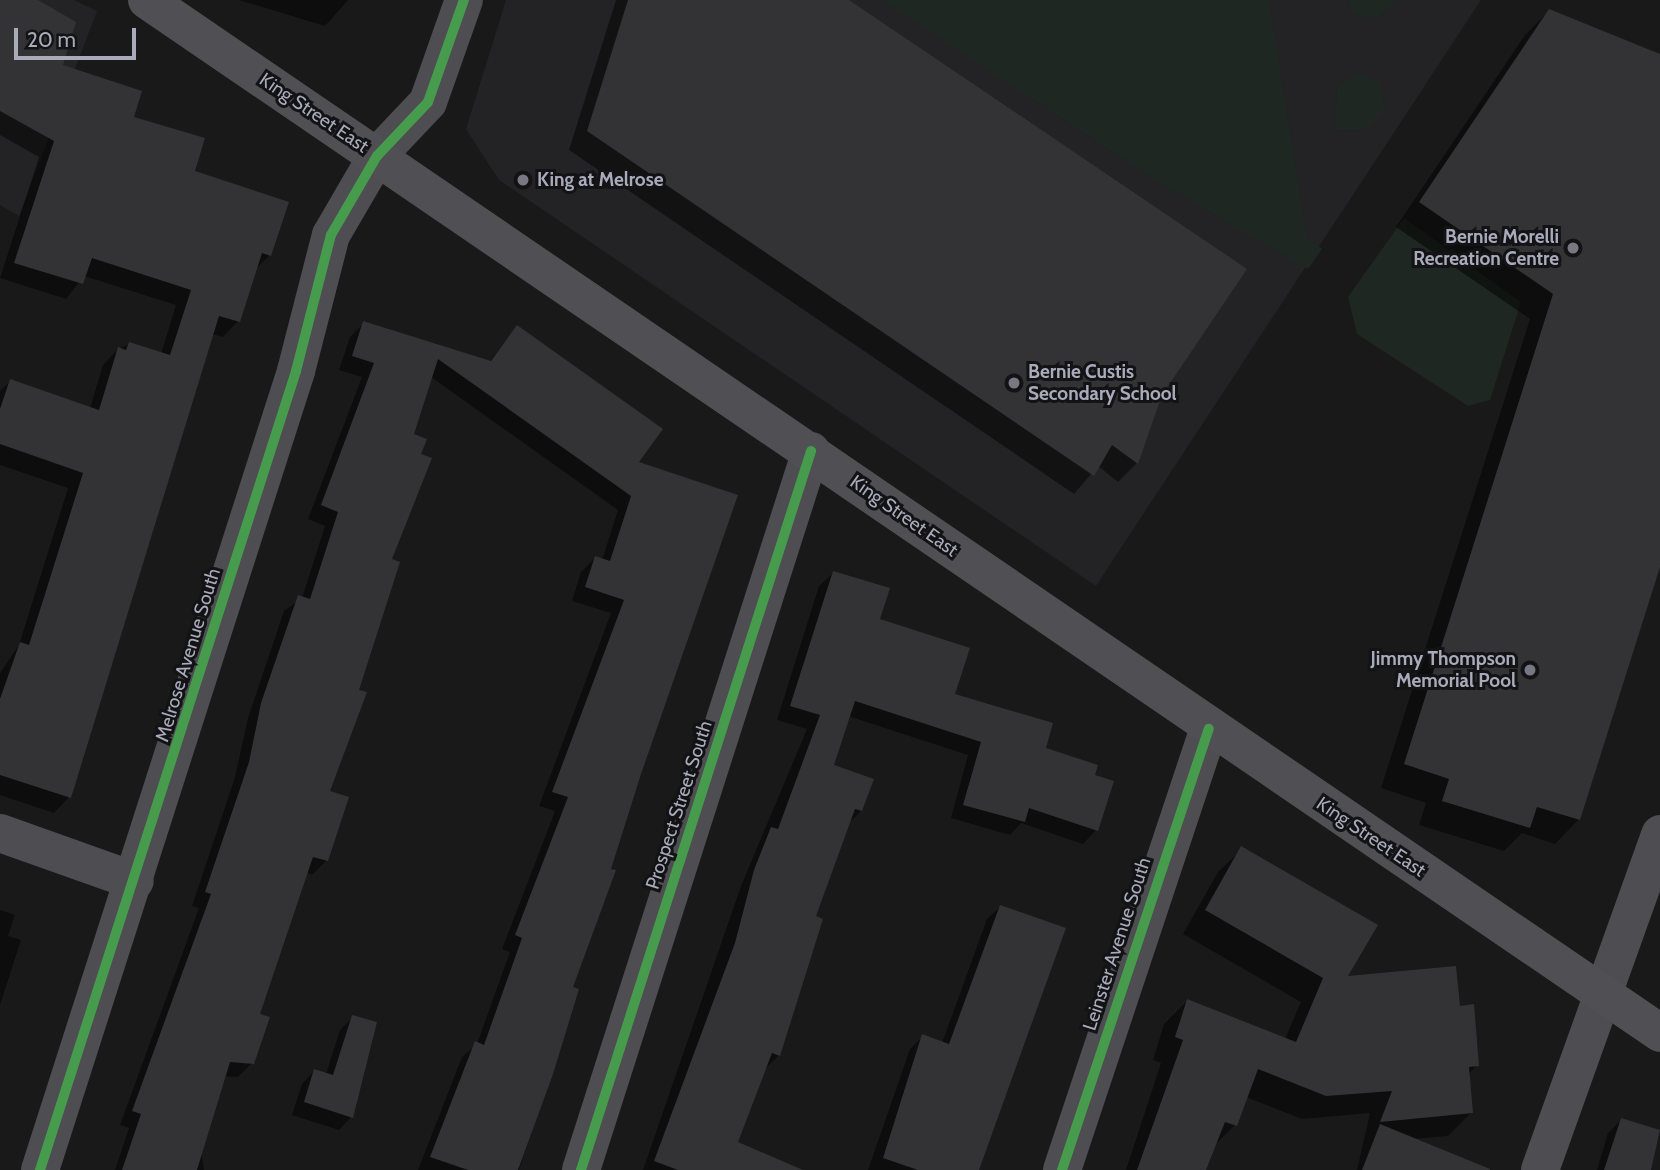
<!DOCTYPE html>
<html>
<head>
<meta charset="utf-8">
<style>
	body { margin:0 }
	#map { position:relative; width:1660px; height:1170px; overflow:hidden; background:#191919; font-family:Cabin,sans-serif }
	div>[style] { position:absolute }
	.built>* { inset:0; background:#232225 }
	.green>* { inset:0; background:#1e2721 }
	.shadow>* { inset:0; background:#0007 }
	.building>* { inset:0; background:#333335 }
	.minor>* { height:38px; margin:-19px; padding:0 19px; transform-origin:19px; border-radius:19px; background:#4d4d52 }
	.major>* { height:38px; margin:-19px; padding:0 19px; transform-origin:19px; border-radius:19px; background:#4f4f54 }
	.cycleway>* { height:10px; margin:-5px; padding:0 5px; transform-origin:5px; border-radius:5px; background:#469c4c }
	.dots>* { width:19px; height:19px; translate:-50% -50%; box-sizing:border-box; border:4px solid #131315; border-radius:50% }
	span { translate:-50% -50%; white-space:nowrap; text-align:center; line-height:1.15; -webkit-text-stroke:6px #131315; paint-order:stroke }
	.street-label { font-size:19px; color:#a9abbb }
	.poi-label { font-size:19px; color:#a9abbb; font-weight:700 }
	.left { translate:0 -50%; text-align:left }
	.right { translate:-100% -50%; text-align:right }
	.scale { position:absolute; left:14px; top:28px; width:122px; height:32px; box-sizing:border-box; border:4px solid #a9abbb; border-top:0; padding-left:9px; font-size:21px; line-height:24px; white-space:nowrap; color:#a9abbb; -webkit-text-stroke:5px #131315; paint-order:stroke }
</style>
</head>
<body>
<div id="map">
	<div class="built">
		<i style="clip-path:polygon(0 0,74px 0,97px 11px,19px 216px,0 205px)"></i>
		<i style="clip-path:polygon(506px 0,1481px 0,1096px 586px,499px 180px,466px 129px)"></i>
	</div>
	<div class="green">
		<i style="clip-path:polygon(881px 0,1269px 0,1305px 227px,1308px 239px,1322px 249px,1308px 269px,1165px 186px)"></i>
		<i style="clip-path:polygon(1348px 0,1398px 0,1380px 16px,1365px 18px,1353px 13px)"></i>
		<i style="clip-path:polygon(1356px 73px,1379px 82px,1386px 109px,1365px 130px,1335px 131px,1337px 87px)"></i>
		<i style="clip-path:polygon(1404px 218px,1521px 302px,1490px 400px,1468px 406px,1357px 334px,1348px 297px)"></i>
	</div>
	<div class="shadow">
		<i style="clip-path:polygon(0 0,35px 0,61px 66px,193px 172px,270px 255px,254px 271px,238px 321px,223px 337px,212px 334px,69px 797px,54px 813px,0 795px,0 673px,19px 645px,68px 488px,0 465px,0 391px,10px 381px,90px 408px,103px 365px,118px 349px,130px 344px,161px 354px,176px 305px,84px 276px,66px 299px,0 278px,39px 157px,0 135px)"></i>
		<i style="clip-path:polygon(239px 0,348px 0,325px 26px)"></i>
		<i style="clip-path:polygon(616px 0,846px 0,1160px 394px,1137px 463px,1118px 482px,1098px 466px,1074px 494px,569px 150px)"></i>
		<i style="clip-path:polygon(1549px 11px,1660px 56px,1660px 562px,1579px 819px,1555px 844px,1522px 833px,1504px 851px,1419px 825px,1426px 803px,1381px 788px,1530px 319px,1396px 227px,1525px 35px)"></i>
		<i style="clip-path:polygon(364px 323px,489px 362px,517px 327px,637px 463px,639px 773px,570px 988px,551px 1073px,519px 1170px,418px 1170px,462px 1057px,477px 1044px,510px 952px,502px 949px,555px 811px,539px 806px,611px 613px,572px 601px,581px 572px,595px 558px,602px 560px,618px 510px,431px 377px,412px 435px,390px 560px,328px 792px,346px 798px,326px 861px,312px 875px,306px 872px,258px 1015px,252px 1063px,238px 1077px,224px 1076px,201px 1150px,204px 1170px,115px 1170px,129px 1128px,120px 1125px,199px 908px,192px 906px,235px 777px,248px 718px,284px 611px,302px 598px,325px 526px,308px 519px,362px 377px,339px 370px,350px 337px)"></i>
		<i style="clip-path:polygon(833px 573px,953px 695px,1093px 776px,1096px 830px,1083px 844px,1021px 823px,1010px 835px,951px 818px,968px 755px,848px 716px,832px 766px,861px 811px,848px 824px,813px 918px,779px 1055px,765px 1069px,736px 1143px,745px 1170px,643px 1170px,741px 886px,807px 729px,777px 720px,819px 586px)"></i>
		<i style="clip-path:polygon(1242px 849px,1345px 978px,1458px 1008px,1477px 1065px,1468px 1075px,1471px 1113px,1448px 1136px,1413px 1139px,1462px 1170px,1357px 1170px,1370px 1113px,1302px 1119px,1246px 1097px,1235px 1125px,1213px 1147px,1204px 1170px,1126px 1170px,1161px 1063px,1153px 1060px,1164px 1024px,1187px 1001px,1285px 1039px,1301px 1002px,1183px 934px,1218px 872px)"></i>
		<i style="clip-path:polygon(1000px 907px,976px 1170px,868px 1170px,910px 1049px,923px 1036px,942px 1043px,987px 919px)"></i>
		<i style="clip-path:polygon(0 910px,15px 915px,8px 936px,21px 940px,0 1005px)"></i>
		<i style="clip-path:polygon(353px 1017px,351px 1117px,339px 1130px,292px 1115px,302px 1084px,314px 1071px,326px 1074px,340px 1030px)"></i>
		<i style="clip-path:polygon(1621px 1120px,1660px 1132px,1649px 1170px,1597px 1170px,1608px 1133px)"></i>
	</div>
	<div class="building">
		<i style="clip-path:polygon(0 0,38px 0,76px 22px,63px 65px,142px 91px,134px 117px,205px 138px,195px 171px,289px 202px,271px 256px,262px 253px,240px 322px,219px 316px,71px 798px,0 775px,0 699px,20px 642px,29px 645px,83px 473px,0 444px,0 409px,10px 379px,99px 410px,118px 347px,126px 350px,129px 342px,170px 355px,191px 290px,92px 258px,83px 284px,14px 263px,54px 141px,0 111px)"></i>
		<i style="clip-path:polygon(628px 0,849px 0,1247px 269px,1162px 395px,1138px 464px,1112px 445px,1094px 476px,587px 131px)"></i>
		<i style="clip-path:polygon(1549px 9px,1660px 54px,1660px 567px,1580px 820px,1537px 807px,1530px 828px,1442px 801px,1449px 779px,1404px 764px,1553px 294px,1419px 202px)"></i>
		<i style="clip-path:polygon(363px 321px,491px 361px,517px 325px,663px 429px,639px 462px,738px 495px,641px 774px,611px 869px,616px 870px,573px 987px,579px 989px,553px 1074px,518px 1170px,468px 1170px,430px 1157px,475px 1041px,484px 1045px,522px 938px,515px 935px,568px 797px,552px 792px,624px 600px,585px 587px,595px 556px,610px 561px,631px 496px,438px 359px,414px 434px,427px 439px,421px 454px,432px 458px,392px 559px,400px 562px,359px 690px,367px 692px,330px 791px,349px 797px,328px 861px,313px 857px,260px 1014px,270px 1017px,254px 1064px,230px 1062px,197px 1170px,122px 1170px,141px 1114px,132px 1111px,211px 894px,205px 892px,249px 762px,261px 703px,298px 595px,310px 599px,338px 512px,321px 505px,374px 363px,352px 356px)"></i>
		<i style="clip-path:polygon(833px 571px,890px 588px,880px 619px,970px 648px,955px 694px,1053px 723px,1046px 748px,1098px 765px,1095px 775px,1114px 781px,1098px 831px,1029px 808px,1025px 822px,963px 805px,981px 742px,855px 701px,834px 765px,874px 779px,862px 811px,855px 809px,816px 916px,823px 919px,780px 1056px,772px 1053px,738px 1142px,803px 1170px,678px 1170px,654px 1161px,735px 943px,754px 870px,771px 827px,778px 829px,820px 715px,790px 706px)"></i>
		<i style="clip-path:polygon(1241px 846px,1378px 925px,1348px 976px,1456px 966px,1460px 1006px,1474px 1004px,1479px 1066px,1469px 1067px,1473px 1113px,1380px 1122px,1392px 1091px,1326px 1096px,1258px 1069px,1237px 1126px,1225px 1122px,1206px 1170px,1137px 1170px,1183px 1040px,1175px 1037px,1187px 999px,1296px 1042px,1323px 978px,1205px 910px)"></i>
		<i style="clip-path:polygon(1000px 905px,1066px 928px,979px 1170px,918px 1170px,883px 1158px,922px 1034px,949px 1044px)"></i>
		<i style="clip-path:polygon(352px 1015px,377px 1022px,353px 1118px,304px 1102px,314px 1069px,333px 1075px)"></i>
		<i style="clip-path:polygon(1621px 1118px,1660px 1130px,1651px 1170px,1604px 1170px)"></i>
		<i style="clip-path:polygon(1380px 1124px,1490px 1169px,1490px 1170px,1362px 1170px)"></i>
	</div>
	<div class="minor">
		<i style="left:0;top:833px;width:143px;rotate:19.6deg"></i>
		<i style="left:40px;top:1170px;width:839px;rotate:-72.23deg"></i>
		<i style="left:296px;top:371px;width:140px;rotate:-75.6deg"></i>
		<i style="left:331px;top:235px;width:91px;rotate:-59.8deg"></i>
		<i style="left:377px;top:156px;width:74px;rotate:-46.6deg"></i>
		<i style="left:428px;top:102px;width:108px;rotate:-70.6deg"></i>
		<i style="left:581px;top:1170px;width:755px;rotate:-72.26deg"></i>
		<i style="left:1062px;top:1170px;width:465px;rotate:-71.6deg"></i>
		<i style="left:1540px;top:1170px;width:357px;rotate:-70.3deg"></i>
	</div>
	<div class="major">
		<i style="left:147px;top:0;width:1832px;rotate:34.32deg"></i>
	</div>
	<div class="cycleway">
		<i style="left:40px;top:1170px;width:839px;rotate:-72.23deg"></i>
		<i style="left:296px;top:371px;width:140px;rotate:-75.6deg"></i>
		<i style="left:331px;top:235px;width:91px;rotate:-59.8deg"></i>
		<i style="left:377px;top:156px;width:74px;rotate:-46.6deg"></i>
		<i style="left:428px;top:102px;width:108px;rotate:-70.6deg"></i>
		<i style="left:581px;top:1170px;width:755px;rotate:-72.26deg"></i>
		<i style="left:1062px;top:1170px;width:465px;rotate:-71.6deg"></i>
	</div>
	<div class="dots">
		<i style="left:523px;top:180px;background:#777882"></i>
		<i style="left:1573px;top:248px;background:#777882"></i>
		<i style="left:1014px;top:383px;background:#777882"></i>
		<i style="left:1530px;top:670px;background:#777882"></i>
	</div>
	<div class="street-label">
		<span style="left:314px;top:113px;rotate:34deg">King Street East</span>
		<span style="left:904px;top:516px;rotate:35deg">King Street East</span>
		<span style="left:188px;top:655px;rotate:-73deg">Melrose Avenue South</span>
		<span style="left:679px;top:805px;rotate:-72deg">Prospect Street South</span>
		<span style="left:1371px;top:837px;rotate:34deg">King Street East</span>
		<span style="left:1117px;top:944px;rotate:-72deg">Leinster Avenue South</span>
	</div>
	<div class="poi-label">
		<span class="left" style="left:537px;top:180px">King at Melrose</span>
		<span class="right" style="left:1559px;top:248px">Bernie Morelli<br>Recreation Centre</span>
		<span class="left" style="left:1028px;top:383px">Bernie Custis<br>Secondary School</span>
		<span class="right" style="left:1516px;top:670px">Jimmy Thompson<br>Memorial Pool</span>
	</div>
	<div class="scale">20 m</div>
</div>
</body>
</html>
